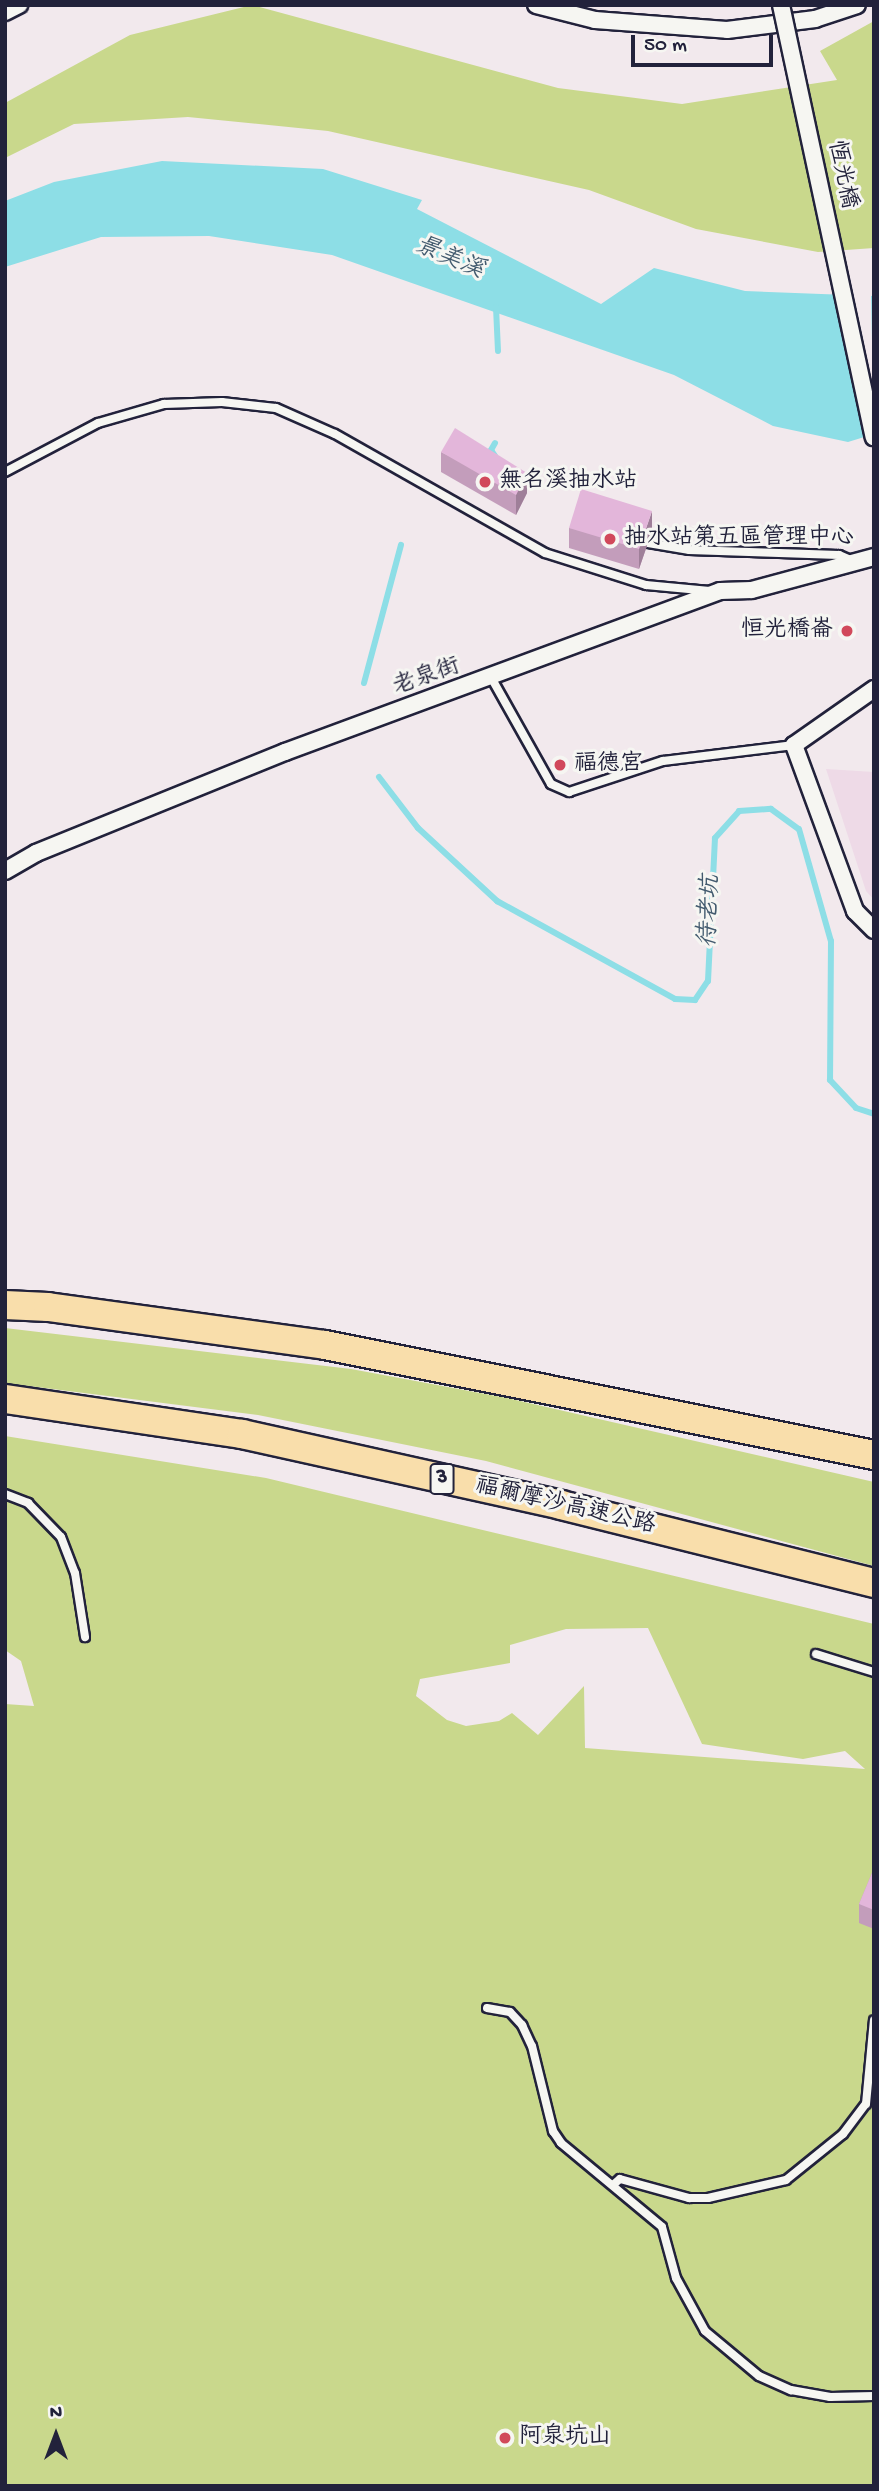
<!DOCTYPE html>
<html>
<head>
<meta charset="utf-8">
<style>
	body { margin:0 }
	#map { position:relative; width:879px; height:2491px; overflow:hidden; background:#f2e9ed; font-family:"Gochi Hand","LXGW WenKai TC",sans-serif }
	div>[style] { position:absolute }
	.built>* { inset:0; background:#eedae7 }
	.green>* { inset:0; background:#c9d88c }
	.water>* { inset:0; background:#8ddee6 }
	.pier>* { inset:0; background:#f2e9ed }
	.stream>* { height:6px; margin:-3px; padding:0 3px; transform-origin:3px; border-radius:3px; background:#8ddee6 }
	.roads { filter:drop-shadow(2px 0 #22223b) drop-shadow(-2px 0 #22223b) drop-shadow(0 2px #22223b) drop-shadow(0 -2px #22223b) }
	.service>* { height:8px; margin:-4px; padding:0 4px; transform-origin:4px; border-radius:4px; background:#f6f6f2 }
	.minor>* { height:16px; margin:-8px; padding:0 8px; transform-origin:8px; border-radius:8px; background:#f6f6f2 }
	.motorway>* { height:28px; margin:-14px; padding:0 14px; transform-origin:14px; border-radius:14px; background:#f9deab }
	.bridges { filter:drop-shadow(2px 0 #22223b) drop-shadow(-2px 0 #22223b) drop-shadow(0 2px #22223b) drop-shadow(0 -2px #22223b) }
	.minor-bridge>* { height:16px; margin:-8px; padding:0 8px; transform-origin:8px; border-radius:8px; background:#f6f6f2 }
	.wall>* { inset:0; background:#c39dbb }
	.shaded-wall>* { inset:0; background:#9f7f99 }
	.building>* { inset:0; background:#e3b6da }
	.dots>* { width:19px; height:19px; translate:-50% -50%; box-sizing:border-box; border:4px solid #f6f6f2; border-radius:50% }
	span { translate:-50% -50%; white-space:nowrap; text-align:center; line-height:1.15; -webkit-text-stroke:6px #f6f6f2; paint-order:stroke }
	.shield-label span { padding:2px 5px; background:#f6f6f2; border:2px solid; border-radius:5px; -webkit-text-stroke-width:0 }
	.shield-label { font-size:21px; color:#22223b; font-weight:700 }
	.street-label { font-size:23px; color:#22223b }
	.poi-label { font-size:23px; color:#22223b }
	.left { translate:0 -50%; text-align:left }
	.right { translate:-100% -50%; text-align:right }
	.water-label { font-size:24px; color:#425a6e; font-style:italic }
	.frame { position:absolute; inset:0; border:7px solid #22223b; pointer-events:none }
	.north { position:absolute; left:21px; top:2400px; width:70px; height:70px; -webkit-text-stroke:5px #f6f6f2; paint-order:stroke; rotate:0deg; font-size:19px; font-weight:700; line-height:28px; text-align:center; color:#22223b }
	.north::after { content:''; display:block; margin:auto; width:24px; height:32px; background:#22223b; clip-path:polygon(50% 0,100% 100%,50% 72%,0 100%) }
	.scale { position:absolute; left:631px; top:35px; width:142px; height:32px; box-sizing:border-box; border:4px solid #22223b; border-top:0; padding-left:9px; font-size:21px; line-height:24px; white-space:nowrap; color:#22223b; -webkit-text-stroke:5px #f6f6f2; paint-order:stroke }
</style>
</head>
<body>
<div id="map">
	<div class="built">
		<i style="clip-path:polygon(826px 769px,874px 772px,874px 900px,866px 891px)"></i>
	</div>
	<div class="green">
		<i style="clip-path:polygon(252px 5px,558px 88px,682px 104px,837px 80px,820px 51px,874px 21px,874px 248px,818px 252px,696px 229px,589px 190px,328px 131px,188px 117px,74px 124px,5px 158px,5px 103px,130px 35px)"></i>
		<i style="clip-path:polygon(5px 1328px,351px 1369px,507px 1398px,874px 1482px,874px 1566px,486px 1461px,258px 1415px,5px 1383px)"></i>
		<i style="clip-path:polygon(evenodd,5px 1436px,266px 1478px,874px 1624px,874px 2486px,5px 2486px,5px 1704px,34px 1706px,21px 1661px,5px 1650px,5px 1436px,648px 1628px,702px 1744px,803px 1759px,845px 1751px,865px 1769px,585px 1748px,584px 1686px,538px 1735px,512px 1713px,499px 1721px,466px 1726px,447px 1720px,416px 1696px,420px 1679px,510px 1663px,510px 1645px,566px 1629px,648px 1628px)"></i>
	</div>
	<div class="water">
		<i style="clip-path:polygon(162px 161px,323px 169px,422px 200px,417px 209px,601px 304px,654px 268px,745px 291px,874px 296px,874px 434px,848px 442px,773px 426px,674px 375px,332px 255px,209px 236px,101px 237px,5px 267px,5px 201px,54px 182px)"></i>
	</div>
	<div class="pier">
		<i style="clip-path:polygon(834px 291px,871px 293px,874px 437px,869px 439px)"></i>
	</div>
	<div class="stream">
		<i style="left:496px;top:307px;width:44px;rotate:87.4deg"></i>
		<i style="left:495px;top:456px;width:7px;rotate:-124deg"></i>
		<i style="left:491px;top:450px;width:8px;rotate:-60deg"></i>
		<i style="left:364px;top:683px;width:143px;rotate:-75deg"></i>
		<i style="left:379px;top:777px;width:64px;rotate:52.6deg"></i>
		<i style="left:418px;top:828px;width:108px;rotate:42.7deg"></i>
		<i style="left:497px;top:901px;width:203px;rotate:28.8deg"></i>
		<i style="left:675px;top:999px;width:20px;rotate:3deg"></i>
		<i style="left:695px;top:1000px;width:23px;rotate:-56deg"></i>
		<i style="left:708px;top:981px;width:143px;rotate:-87.2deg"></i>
		<i style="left:715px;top:838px;width:36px;rotate:-48deg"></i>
		<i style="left:739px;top:811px;width:32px;rotate:-4deg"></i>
		<i style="left:771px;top:809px;width:34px;rotate:36deg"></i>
		<i style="left:799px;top:829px;width:116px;rotate:74.1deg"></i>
		<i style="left:831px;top:941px;width:139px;rotate:90.4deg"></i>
		<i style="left:830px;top:1080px;width:38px;rotate:47deg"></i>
		<i style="left:856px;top:1108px;width:19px;rotate:18deg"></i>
	</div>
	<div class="roads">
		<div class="service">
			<i style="left:5px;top:472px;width:105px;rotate:-27.8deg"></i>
			<i style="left:98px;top:423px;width:69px;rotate:-16.1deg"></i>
			<i style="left:164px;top:404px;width:58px;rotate:-2deg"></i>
			<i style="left:222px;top:402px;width:54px;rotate:6.3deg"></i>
			<i style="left:276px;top:408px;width:64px;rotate:23.8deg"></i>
			<i style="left:335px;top:434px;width:241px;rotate:29.5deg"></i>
			<i style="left:545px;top:553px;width:106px;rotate:17.6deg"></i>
			<i style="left:646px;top:585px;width:64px;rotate:5.4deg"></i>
			<i style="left:648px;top:543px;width:42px;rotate:9.7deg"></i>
			<i style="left:689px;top:550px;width:150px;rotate:1.9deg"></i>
			<i style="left:839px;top:555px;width:15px;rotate:23deg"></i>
			<i style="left:492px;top:679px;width:120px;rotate:60.7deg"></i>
			<i style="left:551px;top:784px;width:20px;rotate:24deg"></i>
			<i style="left:569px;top:792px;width:99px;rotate:-18.3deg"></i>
			<i style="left:663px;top:761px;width:132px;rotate:-7deg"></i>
			<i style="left:5px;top:1494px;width:25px;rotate:21deg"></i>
			<i style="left:28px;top:1503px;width:47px;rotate:45.9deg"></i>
			<i style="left:61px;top:1537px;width:39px;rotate:69deg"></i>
			<i style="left:75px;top:1573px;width:65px;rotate:81.1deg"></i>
			<i style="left:816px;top:1654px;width:61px;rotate:17.2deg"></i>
			<i style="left:487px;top:2008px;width:23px;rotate:10deg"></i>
			<i style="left:510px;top:2012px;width:18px;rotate:47deg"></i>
			<i style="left:522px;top:2025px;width:23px;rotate:65deg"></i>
			<i style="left:532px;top:2046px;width:88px;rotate:76.1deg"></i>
			<i style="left:553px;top:2131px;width:14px;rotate:56deg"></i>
			<i style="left:561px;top:2143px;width:131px;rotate:39.7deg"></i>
			<i style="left:662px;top:2227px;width:53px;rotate:74.6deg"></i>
			<i style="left:676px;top:2278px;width:60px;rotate:61.3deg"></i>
			<i style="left:705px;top:2331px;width:70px;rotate:39.8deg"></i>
			<i style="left:759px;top:2376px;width:35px;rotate:24deg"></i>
			<i style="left:791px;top:2390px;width:40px;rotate:10deg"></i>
			<i style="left:830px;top:2397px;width:44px;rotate:-1.3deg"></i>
			<i style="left:613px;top:2185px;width:9px;rotate:-41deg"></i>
			<i style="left:620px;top:2179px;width:72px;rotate:15.4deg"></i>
			<i style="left:689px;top:2198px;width:19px"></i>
			<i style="left:708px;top:2198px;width:80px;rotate:-13deg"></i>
			<i style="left:786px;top:2180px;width:73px;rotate:-38.9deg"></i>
			<i style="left:843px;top:2134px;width:38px;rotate:-53deg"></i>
			<i style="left:866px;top:2104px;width:84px;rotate:-84.6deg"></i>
		</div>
		<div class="minor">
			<i style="left:536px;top:5px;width:61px;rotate:14.3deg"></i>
			<i style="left:595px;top:20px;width:132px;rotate:4.3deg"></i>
			<i style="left:727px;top:30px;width:89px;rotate:-7.1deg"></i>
			<i style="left:815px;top:19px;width:44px;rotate:-18.4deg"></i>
			<i style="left:5px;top:12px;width:16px;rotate:-27deg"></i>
			<i style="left:874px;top:689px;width:98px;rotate:145deg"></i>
			<i style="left:794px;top:745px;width:177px;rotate:69.8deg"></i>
			<i style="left:855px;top:911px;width:27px;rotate:45deg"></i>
			<i style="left:5px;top:871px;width:36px;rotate:-30deg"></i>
			<i style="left:36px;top:853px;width:269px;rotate:-22.1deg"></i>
			<i style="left:285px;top:752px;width:464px;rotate:-20.3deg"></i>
			<i style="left:720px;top:591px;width:32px;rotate:-2deg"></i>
			<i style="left:752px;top:590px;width:126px;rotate:-15.1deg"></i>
		</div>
		<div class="motorway">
			<i style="left:5px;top:1305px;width:43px;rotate:2.7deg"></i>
			<i style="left:48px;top:1307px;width:280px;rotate:7.8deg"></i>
			<i style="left:325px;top:1345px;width:560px;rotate:11.33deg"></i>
			<i style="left:5px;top:1399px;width:240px;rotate:8.4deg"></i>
			<i style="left:242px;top:1434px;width:327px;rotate:12.5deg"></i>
			<i style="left:561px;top:1505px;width:323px;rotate:14deg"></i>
		</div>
	</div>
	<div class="bridges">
		<div class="minor-bridge">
			<i style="left:781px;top:5px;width:442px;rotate:77.9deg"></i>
		</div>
	</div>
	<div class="wall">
		<i style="clip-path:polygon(441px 452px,527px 493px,516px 515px,441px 472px)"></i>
		<i style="clip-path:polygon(569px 528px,652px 531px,639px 569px,569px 548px)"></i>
		<i style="clip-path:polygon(874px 1868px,874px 1929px,859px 1923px,859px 1904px)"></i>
	</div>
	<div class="shaded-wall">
		<i style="clip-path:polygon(527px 473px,527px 493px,516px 515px,516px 495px)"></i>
		<i style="clip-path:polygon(652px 511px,652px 531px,639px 569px,639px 549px)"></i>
	</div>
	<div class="building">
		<i style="clip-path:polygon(455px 428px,527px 473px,516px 495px,441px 452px)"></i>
		<i style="clip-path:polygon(581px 489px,652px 511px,639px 549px,569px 528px)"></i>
		<i style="clip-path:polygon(874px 1868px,874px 1910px,859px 1904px)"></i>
	</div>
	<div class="dots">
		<i style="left:485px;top:482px;background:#d1495b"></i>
		<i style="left:610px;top:539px;background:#d1495b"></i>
		<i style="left:847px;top:631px;background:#d1495b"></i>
		<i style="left:560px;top:765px;background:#d1495b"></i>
		<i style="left:505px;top:2438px;background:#d1495b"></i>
	</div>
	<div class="shield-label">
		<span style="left:442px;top:1479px">3</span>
	</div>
	<div class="street-label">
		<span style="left:841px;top:175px;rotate:78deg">恆光橋</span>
		<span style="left:427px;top:678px;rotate:-19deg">老泉街</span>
		<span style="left:565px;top:1507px;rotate:13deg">福爾摩沙高速公路</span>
	</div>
	<div class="poi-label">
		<span class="left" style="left:499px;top:482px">無名溪抽水站</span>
		<span class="left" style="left:624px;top:539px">抽水站第五區管理中心</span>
		<span class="right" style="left:833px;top:631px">恒光橋崙</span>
		<span class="left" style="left:574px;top:765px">福德宮</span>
		<span class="left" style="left:519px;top:2438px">阿泉坑山</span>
	</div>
	<div class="water-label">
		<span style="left:449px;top:259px;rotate:23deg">景美溪</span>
		<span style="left:711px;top:911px;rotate:-87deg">待老坑</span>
	</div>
	<div class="frame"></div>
	<div class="north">N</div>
	<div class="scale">50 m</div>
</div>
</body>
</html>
